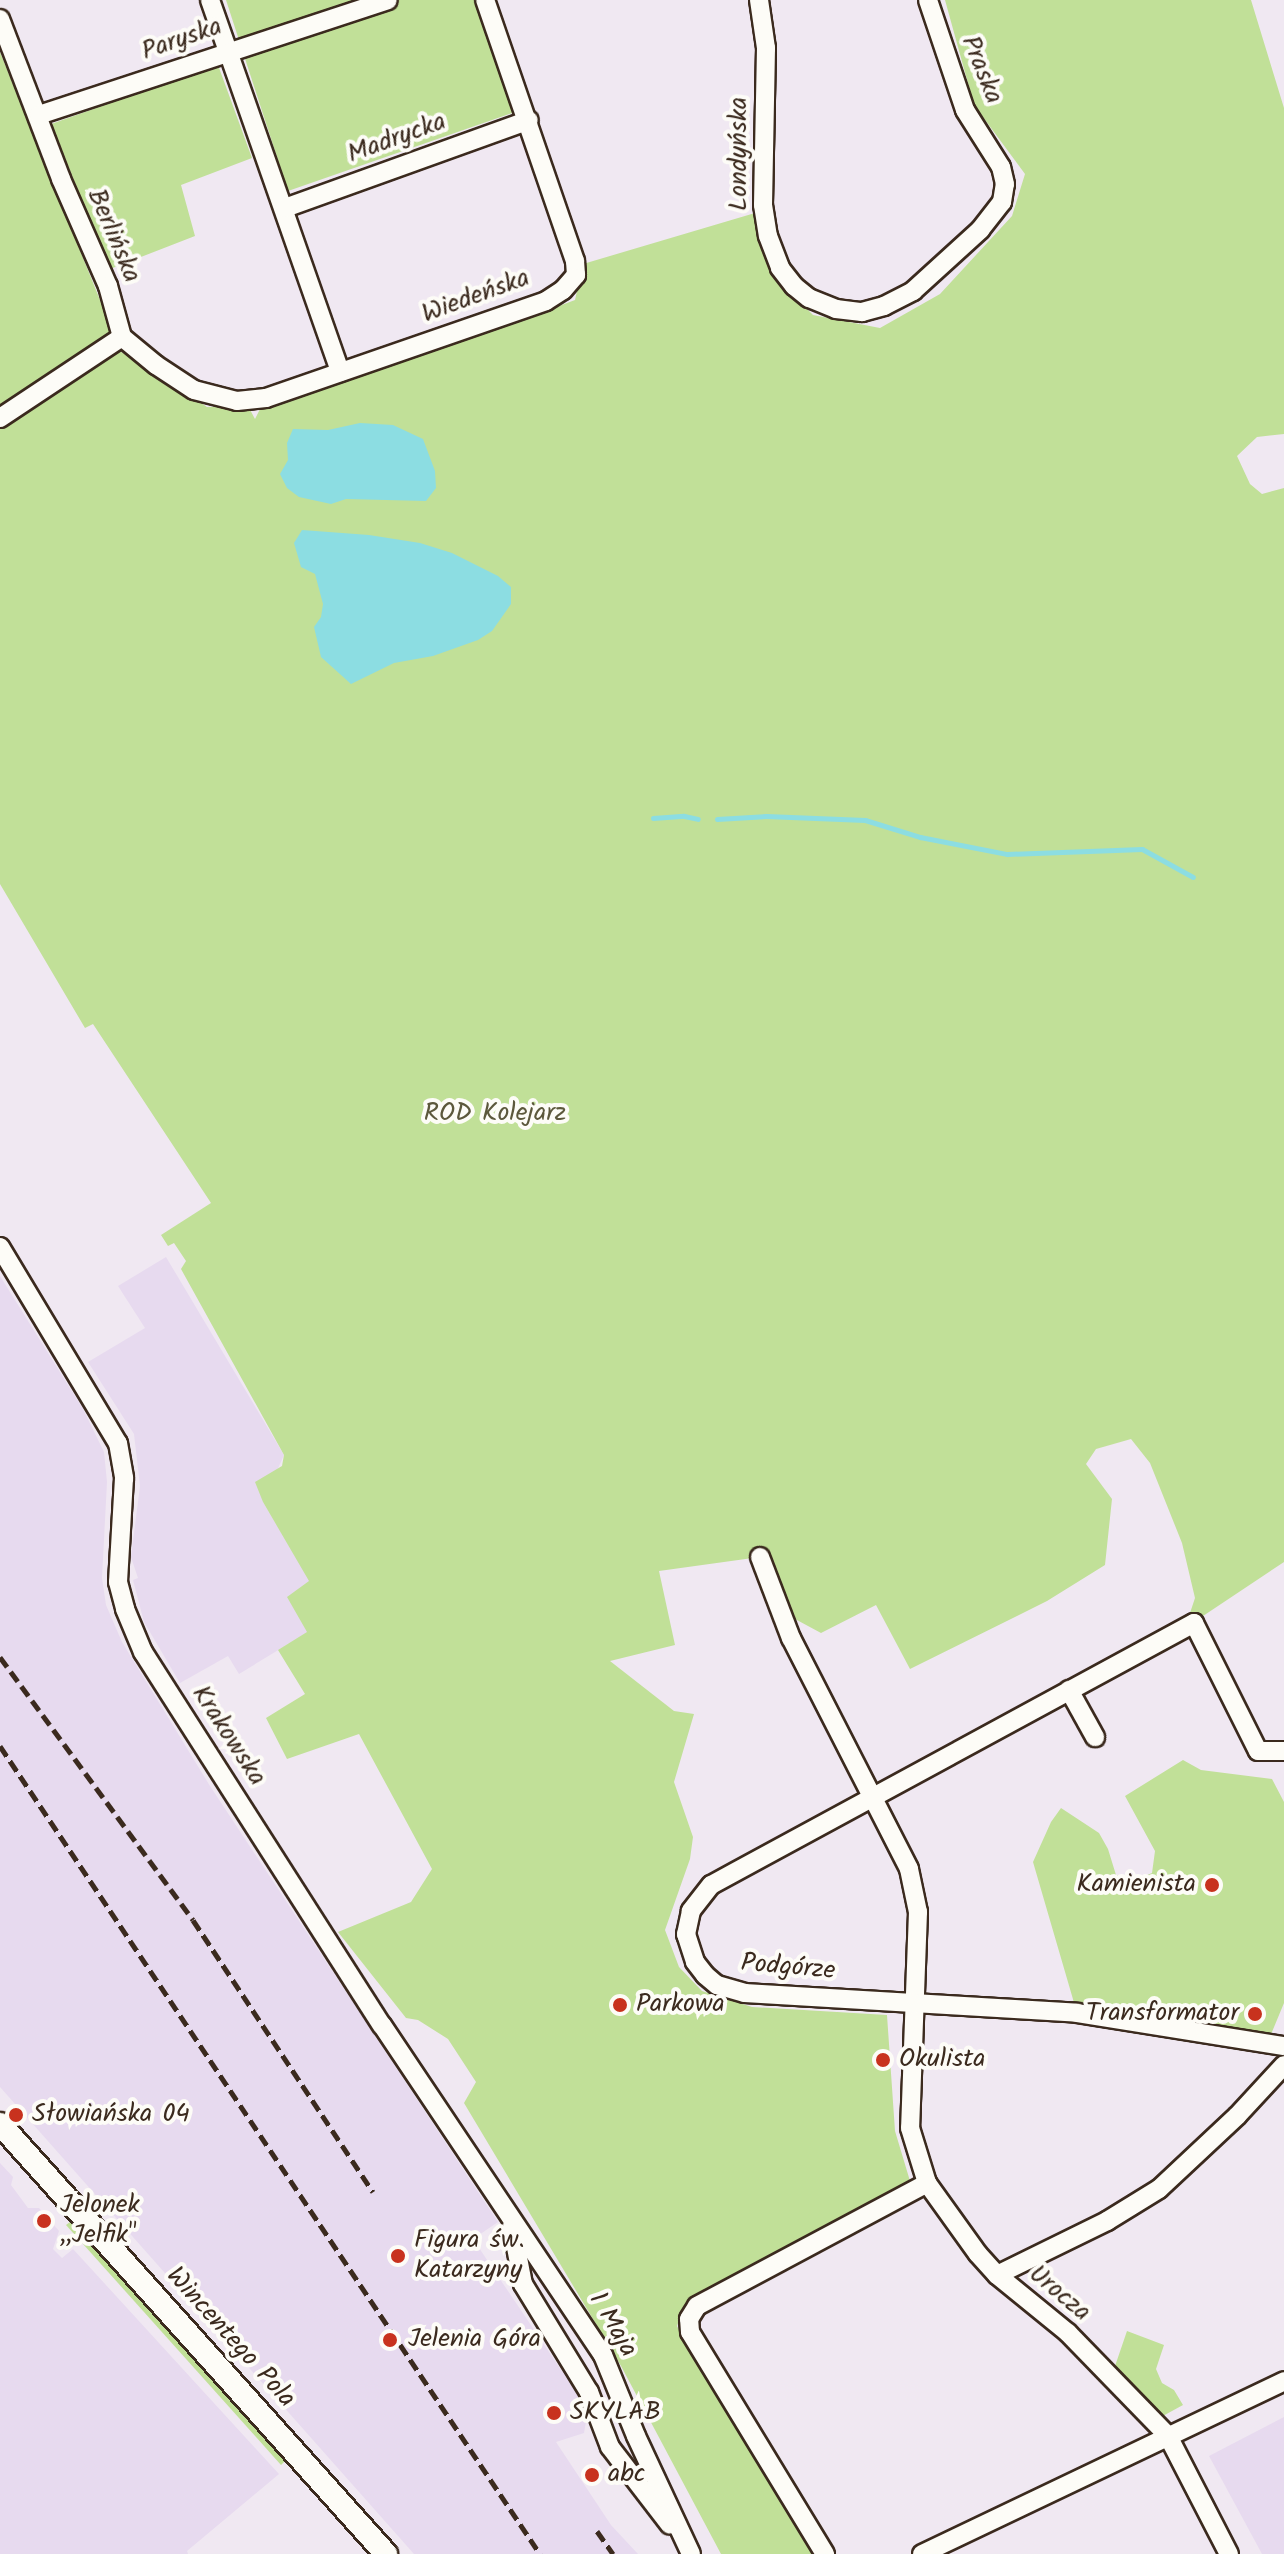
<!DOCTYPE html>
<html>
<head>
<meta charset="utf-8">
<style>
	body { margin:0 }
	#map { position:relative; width:1284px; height:2554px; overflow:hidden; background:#f0e8f2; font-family:Kalam,sans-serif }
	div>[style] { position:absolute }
	.built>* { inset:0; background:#e7daef }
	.green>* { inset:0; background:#c1e098 }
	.water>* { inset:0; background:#8cdde2 }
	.stream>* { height:5px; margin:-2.5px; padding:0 2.5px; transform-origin:2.5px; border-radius:2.5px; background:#8cdde2 }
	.roads { filter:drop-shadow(2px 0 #3b2a1e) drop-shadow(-2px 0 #3b2a1e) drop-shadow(0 2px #3b2a1e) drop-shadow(0 -2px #3b2a1e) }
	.minor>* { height:18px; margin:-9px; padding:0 9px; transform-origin:9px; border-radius:9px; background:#fdfcf7 }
	.tertiary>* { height:22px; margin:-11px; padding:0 11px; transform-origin:11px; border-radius:11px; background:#fdfcf7 }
	.rail>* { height:5px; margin-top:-2.5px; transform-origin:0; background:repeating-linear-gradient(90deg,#3b2a1e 0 12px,transparent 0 18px) }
	.dots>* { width:22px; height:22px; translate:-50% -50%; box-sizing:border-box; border:4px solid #fdfcf7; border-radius:50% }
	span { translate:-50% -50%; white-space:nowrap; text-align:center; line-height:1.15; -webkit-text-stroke:8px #fdfcf7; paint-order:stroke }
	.street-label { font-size:26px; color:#3b2a1e }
	.park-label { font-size:26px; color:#5c583c }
	.poi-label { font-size:26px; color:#3b2a1e }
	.right { translate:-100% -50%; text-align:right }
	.left { translate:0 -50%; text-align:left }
</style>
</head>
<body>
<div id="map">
	<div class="built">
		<i style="clip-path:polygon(166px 1257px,284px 1455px,263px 1502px,310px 1581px,308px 1632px,239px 1674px,228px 1656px,180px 1683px,144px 1622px,133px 1580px,138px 1578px,131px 1557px,140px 1486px,134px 1434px,88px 1362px,145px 1328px,118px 1286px)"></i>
		<i style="clip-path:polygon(0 1276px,83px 1409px,104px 1452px,107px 1482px,102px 1578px,106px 1605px,122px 1642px,210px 1786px,498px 2222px,473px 2239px,588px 2410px,584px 2433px,556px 2442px,611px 2525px,638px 2554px,414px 2554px,0 2087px)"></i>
		<i style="clip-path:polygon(0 2163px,13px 2177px,11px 2185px,28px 2208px,39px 2208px,59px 2231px,53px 2249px,62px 2258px,73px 2249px,279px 2474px,187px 2551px,188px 2554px,0 2554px)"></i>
		<i style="clip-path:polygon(1284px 2417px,1284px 2554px,1262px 2554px,1209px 2456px)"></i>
	</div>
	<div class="green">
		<i style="clip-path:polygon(226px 0,476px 0,515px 112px,288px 191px)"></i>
		<i style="clip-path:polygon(945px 0,1251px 0,1284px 108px,1284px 434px,1257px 437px,1237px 456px,1250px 484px,1262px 494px,1284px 488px,1284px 1562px,1185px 1628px,1195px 1598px,1182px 1543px,1150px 1463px,1131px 1439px,1096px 1449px,1086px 1464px,1112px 1499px,1105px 1565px,1047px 1601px,910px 1669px,876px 1605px,821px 1633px,782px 1612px,760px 1557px,659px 1571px,675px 1645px,610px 1661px,674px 1711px,694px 1714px,674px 1782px,693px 1837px,690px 1859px,665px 1930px,679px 1967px,702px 1991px,752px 2007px,887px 2015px,895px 2131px,910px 2181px,684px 2306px,677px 2326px,684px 2340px,816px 2554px,721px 2554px,621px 2366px,464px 2103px,476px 2082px,448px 2039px,418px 2020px,406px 2018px,338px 1932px,411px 1902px,432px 1869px,359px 1734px,287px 1759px,266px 1718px,305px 1694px,278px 1650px,307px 1632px,287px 1597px,309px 1581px,263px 1502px,255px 1482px,282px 1466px,284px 1455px,181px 1269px,186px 1261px,174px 1243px,168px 1246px,161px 1235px,211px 1203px,93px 1024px,85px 1028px,0 884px,0 52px,121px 352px,143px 362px,207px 407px,248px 406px,255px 419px,261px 407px,495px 330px,575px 300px,583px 264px,755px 213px,761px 247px,777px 279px,813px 315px,880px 328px,940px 294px,1012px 216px,1025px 174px,974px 105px)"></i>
		<i style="clip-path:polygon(218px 65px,252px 158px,181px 185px,195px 236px,110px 269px,51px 124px)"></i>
		<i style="clip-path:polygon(1183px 1760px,1201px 1770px,1272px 1779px,1284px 1802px,1284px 2003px,1267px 2044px,1077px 2013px,1033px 1862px,1051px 1822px,1061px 1808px,1099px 1833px,1108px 1849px,1116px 1875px,1140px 1878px,1152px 1873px,1155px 1851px,1125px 1796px)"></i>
		<i style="clip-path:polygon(70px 2222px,285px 2461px,281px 2465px,66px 2225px)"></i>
		<i style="clip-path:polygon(1127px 2331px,1164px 2345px,1156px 2369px,1162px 2383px,1174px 2390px,1183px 2405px,1161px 2417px,1114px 2369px)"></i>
	</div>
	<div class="water">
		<i style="clip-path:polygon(360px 423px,393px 425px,423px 439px,435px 471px,436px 488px,426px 501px,346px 499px,331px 504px,299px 497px,287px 488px,280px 474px,288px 460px,287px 443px,293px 429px,328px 430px)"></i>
		<i style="clip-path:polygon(302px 530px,369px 535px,420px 543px,452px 553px,498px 576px,511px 587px,511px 604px,492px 631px,478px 640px,433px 656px,394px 663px,351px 684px,321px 657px,314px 627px,321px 617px,323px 604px,315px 574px,301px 567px,294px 543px)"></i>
	</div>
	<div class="stream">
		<i style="left:653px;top:818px;width:31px;rotate:-4deg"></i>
		<i style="left:684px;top:816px;width:14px;rotate:12deg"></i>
		<i style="left:717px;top:819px;width:49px;rotate:-3.5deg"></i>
		<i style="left:766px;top:816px;width:99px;rotate:2.3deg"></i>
		<i style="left:865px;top:820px;width:58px;rotate:17.2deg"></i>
		<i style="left:920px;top:837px;width:89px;rotate:11.1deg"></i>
		<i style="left:1007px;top:854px;width:135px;rotate:-2.1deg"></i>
		<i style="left:1142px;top:849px;width:58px;rotate:28.8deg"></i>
	</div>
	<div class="roads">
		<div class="minor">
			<i style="left:210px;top:0;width:394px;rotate:70.7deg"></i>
			<i style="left:759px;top:0;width:49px;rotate:81.7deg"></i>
			<i style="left:766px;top:48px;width:157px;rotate:91.1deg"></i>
			<i style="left:763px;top:205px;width:31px;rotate:81deg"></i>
			<i style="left:768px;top:236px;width:34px;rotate:69deg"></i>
			<i style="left:780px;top:268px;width:23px;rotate:52deg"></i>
			<i style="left:794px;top:286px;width:19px;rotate:39deg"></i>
			<i style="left:809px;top:298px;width:29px;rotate:22deg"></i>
			<i style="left:836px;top:309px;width:26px;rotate:7deg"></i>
			<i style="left:862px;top:312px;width:23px;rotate:-15deg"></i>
			<i style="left:884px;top:306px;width:33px;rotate:-27deg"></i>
			<i style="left:913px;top:291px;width:91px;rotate:-42.3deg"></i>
			<i style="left:980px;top:230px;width:36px;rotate:-52deg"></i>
			<i style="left:1002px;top:202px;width:18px;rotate:-81deg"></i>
			<i style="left:1005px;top:184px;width:17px;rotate:-103deg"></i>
			<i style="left:1001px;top:167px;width:67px;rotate:-122.3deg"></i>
			<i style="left:965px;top:110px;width:116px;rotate:-108.6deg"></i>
			<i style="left:0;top:19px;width:171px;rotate:69.1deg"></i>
			<i style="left:61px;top:179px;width:117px;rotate:66.3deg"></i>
			<i style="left:108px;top:286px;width:53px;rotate:74.6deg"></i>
			<i style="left:39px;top:115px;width:367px;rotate:-18.2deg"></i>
			<i style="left:285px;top:208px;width:259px;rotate:-19.8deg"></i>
			<i style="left:122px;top:337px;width:44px;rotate:39.5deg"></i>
			<i style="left:156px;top:365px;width:45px;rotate:33.3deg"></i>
			<i style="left:194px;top:390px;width:44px;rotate:14.3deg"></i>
			<i style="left:237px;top:401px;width:29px;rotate:-6deg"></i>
			<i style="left:266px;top:398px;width:296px;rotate:-19.1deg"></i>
			<i style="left:546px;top:301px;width:20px;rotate:-33deg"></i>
			<i style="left:563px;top:290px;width:20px;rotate:-49deg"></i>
			<i style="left:576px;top:275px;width:14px;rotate:-94deg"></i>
			<i style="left:575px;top:261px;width:276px;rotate:-109deg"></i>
			<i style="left:0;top:418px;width:146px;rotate:-33.6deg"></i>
			<i style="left:0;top:1247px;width:229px;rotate:59deg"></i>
			<i style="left:118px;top:1443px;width:36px;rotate:80deg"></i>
			<i style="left:124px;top:1478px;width:104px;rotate:93.3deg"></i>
			<i style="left:118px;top:1582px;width:28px;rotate:75deg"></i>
			<i style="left:125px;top:1609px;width:47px;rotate:67.3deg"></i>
			<i style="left:143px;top:1652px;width:443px;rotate:57.4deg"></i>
			<i style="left:382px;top:2025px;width:397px;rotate:56.2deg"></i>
			<i style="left:603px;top:2355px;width:87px;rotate:67.8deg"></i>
			<i style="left:636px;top:2436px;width:130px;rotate:65deg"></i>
			<i style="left:760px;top:1557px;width:87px;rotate:69.1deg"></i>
			<i style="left:791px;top:1638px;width:259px;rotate:62.9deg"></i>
			<i style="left:909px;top:1869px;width:44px;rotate:78.2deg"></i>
			<i style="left:918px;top:1912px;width:216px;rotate:92.1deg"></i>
			<i style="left:910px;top:2128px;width:58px;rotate:72.8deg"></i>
			<i style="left:927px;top:2183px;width:87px;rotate:54.3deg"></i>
			<i style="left:978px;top:2254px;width:28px;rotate:48deg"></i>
			<i style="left:997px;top:2275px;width:92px;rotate:39.2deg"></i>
			<i style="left:1068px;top:2333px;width:144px;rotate:45.8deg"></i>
			<i style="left:1168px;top:2436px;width:133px;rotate:62.7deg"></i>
			<i style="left:1069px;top:1690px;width:54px;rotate:61deg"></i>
			<i style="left:1284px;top:1751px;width:26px;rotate:180deg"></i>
			<i style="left:1258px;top:1751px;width:143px;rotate:-116.6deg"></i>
			<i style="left:1194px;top:1623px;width:549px;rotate:151.52deg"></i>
			<i style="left:711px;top:1885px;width:33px;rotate:128deg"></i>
			<i style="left:691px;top:1911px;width:24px;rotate:102deg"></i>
			<i style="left:686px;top:1934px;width:29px;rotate:72deg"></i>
			<i style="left:695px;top:1962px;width:16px;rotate:52deg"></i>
			<i style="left:705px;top:1975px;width:16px;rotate:40deg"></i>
			<i style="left:717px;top:1985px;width:29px;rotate:16deg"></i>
			<i style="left:745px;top:1993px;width:333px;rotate:3.4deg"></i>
			<i style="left:1077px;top:2013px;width:210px;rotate:9.1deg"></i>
			<i style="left:512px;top:2226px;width:59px;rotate:79.3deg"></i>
			<i style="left:523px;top:2284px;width:127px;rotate:58.6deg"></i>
			<i style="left:589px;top:2392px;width:59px;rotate:69.1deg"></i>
			<i style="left:610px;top:2447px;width:98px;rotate:52.4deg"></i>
			<i style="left:997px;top:2275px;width:123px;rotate:-26.1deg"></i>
			<i style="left:1107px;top:2221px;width:61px;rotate:-31.6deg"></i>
			<i style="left:1159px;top:2189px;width:107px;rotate:-43.1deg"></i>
			<i style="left:1237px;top:2116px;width:69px;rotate:-47.3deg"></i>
			<i style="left:825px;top:2554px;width:260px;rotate:-121.3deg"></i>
			<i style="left:690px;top:2332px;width:13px;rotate:-94deg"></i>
			<i style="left:689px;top:2319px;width:15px;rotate:-58deg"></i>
			<i style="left:697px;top:2306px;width:261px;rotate:-28.1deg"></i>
			<i style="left:922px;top:2554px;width:401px;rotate:-25.5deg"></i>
		</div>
		<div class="tertiary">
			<i style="left:0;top:2124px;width:578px;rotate:48.09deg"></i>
		</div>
	</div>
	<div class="rail">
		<i style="left:0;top:1657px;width:326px;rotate:53.7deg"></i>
		<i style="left:193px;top:1920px;width:326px;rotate:56.5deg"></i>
		<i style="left:0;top:1746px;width:972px;rotate:56.24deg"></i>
		<i style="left:597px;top:2531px;width:28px;rotate:55deg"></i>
	</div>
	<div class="dots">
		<i style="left:1212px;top:1885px;background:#c8321e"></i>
		<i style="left:620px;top:2005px;background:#c8321e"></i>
		<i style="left:1255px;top:2014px;background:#c8321e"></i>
		<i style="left:883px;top:2060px;background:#c8321e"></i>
		<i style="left:16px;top:2115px;background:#c8321e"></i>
		<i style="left:44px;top:2221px;background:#c8321e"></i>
		<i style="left:398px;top:2256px;background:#c8321e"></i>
		<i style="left:390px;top:2340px;background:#c8321e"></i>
		<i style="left:554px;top:2413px;background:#c8321e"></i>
		<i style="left:592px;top:2475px;background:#c8321e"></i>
	</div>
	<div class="street-label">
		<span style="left:182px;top:40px;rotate:-19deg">Paryska</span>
		<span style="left:981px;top:70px;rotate:68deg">Praska</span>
		<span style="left:397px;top:139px;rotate:-20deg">Madrycka</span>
		<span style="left:740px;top:154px;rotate:-90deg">Londyńska</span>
		<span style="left:113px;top:236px;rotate:67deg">Berlińska</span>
		<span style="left:476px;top:297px;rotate:-20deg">Wiedeńska</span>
		<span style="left:228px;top:1736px;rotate:57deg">Krakowska</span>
		<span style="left:788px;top:1968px;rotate:5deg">Podgórze</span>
		<span style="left:1059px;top:2294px;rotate:40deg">Urocza</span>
		<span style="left:612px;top:2325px;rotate:60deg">1 Maja</span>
		<span style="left:230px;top:2338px;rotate:48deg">Wincentego Pola</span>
	</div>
	<div class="park-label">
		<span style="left:495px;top:1114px">ROD Kolejarz</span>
	</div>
	<div class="poi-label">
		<span class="right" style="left:1196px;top:1885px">Kamienista</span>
		<span class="left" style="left:636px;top:2005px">Parkowa</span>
		<span class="right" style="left:1239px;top:2014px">Transformator</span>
		<span class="left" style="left:899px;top:2060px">Okulista</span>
		<span class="left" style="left:32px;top:2115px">Słowiańska 04</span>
		<span class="left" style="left:60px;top:2221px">Jelonek<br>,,Jelfik"</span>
		<span class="left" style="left:414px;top:2256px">Figura św.<br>Katarzyny</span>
		<span class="left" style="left:408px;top:2340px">Jelenia Góra</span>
		<span class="left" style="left:570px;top:2413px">SKYLAB</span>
		<span class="left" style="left:608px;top:2475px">abc</span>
	</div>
</div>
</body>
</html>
